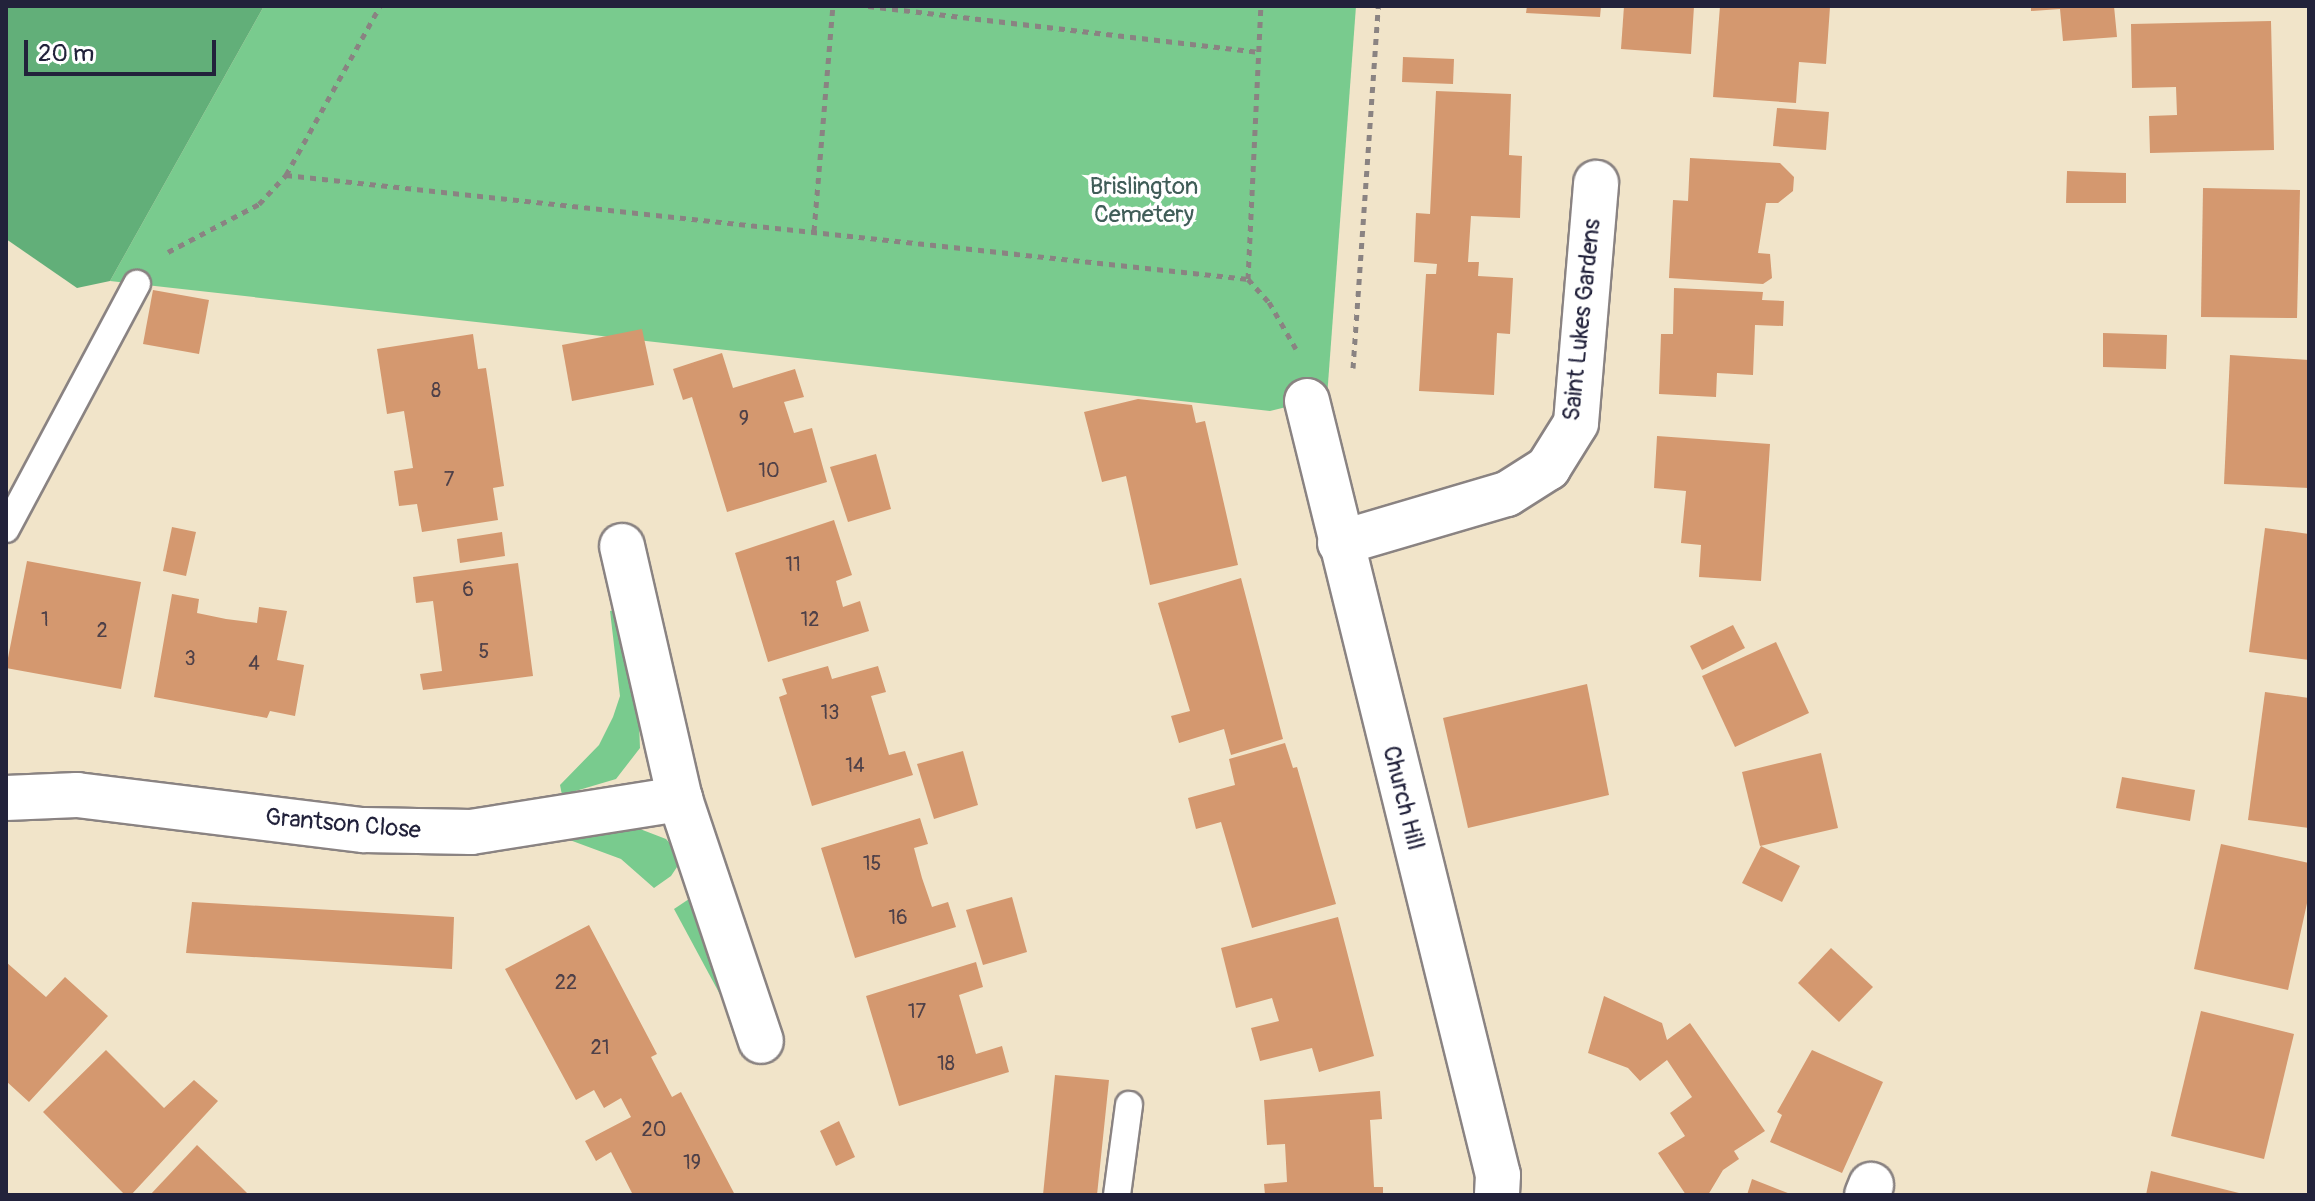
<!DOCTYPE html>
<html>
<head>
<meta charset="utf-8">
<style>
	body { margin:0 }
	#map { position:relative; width:2315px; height:1201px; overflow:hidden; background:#f1e4c9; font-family:Pangolin,sans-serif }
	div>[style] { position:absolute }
	.green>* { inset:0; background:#79cb8e }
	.forest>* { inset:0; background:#62af79 }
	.building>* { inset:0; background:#d4986f }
	.path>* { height:5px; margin-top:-2.5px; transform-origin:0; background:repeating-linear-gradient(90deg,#8a8382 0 6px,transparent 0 12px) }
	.roads { filter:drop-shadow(2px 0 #8a8382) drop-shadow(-2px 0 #8a8382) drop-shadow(0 2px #8a8382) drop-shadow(0 -2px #8a8382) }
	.lane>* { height:26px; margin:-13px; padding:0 13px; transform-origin:13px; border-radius:13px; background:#fff }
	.street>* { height:44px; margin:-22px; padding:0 22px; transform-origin:22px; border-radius:22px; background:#fff }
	span { translate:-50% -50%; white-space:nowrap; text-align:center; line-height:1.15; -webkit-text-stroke:7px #fff; paint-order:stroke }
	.number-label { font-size:20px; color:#4e4048 }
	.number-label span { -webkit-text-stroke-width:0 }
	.park-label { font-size:24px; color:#405d58 }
	.street-label { font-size:24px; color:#22223b }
	.frame { position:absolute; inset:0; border:8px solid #22223b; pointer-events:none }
	.scale { position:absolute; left:24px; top:40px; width:192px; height:36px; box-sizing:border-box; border:4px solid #22223b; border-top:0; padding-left:10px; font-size:24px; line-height:28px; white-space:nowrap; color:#22223b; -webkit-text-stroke:6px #fff; paint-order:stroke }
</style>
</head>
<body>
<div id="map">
	<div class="green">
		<i style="clip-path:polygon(264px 6px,1356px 6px,1327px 397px,1270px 411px,110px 281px)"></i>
		<i style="clip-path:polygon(618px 609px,638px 697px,640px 748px,616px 779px,562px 795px,560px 785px,599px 745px,613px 717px,620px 696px,610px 611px)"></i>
		<i style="clip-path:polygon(627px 824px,666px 839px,683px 858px,671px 876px,654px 888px,621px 859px,567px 839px)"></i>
		<i style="clip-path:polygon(701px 891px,730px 1013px,674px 909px)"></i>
	</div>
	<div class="forest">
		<i style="clip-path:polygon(6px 6px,264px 6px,110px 281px,77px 288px,6px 239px)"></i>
	</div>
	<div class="building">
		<i style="clip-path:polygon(1527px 6px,1601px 6px,1600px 17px,1526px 13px)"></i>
		<i style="clip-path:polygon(1624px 6px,1694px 6px,1691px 54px,1621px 49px)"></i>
		<i style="clip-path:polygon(1720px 6px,1830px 7px,1826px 64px,1799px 62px,1796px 103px,1713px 97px)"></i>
		<i style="clip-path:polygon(2031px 6px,2114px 6px,2117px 37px,2063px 41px,2060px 9px,2031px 11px)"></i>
		<i style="clip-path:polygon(2271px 21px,2274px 150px,2150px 153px,2149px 116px,2177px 115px,2176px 87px,2132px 88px,2131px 24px)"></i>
		<i style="clip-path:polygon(1403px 57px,1454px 59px,1453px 84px,1402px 82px)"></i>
		<i style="clip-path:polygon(1436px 91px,1511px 94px,1509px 155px,1522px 156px,1520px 218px,1471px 216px,1468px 262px,1479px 262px,1478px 276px,1513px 278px,1510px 334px,1497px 333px,1494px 395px,1419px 391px,1426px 274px,1436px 274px,1437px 264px,1414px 262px,1416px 213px,1430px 214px)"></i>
		<i style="clip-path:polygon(1777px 108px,1829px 112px,1826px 150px,1773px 146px)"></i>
		<i style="clip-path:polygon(1690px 158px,1780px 163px,1794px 177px,1793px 191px,1778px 203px,1766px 203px,1758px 253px,1770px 254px,1772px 278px,1763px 284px,1669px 278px,1673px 200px,1688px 201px)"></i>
		<i style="clip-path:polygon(2067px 171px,2126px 173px,2126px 203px,2066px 203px)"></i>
		<i style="clip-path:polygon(2203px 188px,2300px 190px,2297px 318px,2201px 317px)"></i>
		<i style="clip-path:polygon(1674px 288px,1763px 292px,1762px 300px,1784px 301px,1783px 326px,1755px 325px,1753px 375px,1717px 373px,1716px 397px,1659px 394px,1661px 334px,1673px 334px)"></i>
		<i style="clip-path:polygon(153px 290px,209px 300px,199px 354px,143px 344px)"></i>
		<i style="clip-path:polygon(642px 329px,654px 385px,572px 401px,562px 345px)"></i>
		<i style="clip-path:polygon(2103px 333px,2167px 335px,2166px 369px,2103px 367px)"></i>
		<i style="clip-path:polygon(473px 334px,478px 369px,486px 368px,504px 486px,493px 488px,498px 520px,422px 532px,417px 504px,399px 506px,394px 471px,413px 468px,404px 411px,387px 414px,377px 349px)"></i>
		<i style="clip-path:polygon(722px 353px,733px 388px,795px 369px,804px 397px,784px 402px,794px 433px,812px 428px,827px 482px,727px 512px,692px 397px,683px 400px,673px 369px)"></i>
		<i style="clip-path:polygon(2230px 355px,2309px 360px,2309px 488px,2224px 484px)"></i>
		<i style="clip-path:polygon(1138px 399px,1192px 405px,1196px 423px,1205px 421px,1238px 565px,1150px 585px,1126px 476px,1102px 482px,1084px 412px)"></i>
		<i style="clip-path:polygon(1657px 436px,1770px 444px,1761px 581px,1699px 577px,1701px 545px,1681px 543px,1686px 491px,1654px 488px)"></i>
		<i style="clip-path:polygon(876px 454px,891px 509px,848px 522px,830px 467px)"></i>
		<i style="clip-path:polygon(834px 520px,852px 575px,836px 581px,843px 607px,860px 601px,869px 631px,768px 662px,735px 553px)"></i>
		<i style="clip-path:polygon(172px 527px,196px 532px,186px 576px,163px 571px)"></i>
		<i style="clip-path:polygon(2265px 528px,2309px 534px,2309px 660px,2249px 652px)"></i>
		<i style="clip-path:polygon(502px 532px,505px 556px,460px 563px,457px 539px)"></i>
		<i style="clip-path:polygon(27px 561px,141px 582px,121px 689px,6px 668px)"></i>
		<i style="clip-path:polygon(518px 563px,533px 676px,423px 690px,420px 674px,442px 671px,433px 601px,416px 603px,413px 577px)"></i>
		<i style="clip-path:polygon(1241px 578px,1283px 739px,1231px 755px,1224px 729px,1179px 743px,1171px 716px,1190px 711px,1158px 603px)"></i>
		<i style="clip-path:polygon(172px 594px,199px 599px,197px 613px,226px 619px,257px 623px,259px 607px,287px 611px,277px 660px,304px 665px,295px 716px,270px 711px,267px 718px,154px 697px)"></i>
		<i style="clip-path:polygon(1733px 625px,1745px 648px,1702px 670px,1690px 646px)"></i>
		<i style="clip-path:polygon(1776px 642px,1809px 713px,1735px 747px,1702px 676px)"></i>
		<i style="clip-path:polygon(828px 666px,832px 679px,878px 666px,886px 692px,871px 696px,889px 755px,905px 751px,913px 775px,812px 806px,779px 697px,787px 694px,782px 679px)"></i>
		<i style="clip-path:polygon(1587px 684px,1609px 795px,1468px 828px,1443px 718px)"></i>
		<i style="clip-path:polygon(2265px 692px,2309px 698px,2309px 828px,2248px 820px)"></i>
		<i style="clip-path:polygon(1285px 743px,1293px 768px,1297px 767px,1336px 904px,1252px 928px,1221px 822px,1196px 829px,1188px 798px,1235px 785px,1229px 759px)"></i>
		<i style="clip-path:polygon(963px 751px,978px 805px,934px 819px,917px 764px)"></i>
		<i style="clip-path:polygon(1821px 753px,1838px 828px,1760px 846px,1742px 772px)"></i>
		<i style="clip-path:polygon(2122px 777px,2195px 790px,2190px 821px,2116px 808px)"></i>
		<i style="clip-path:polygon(920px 818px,928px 844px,914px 848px,922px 878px,932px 907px,948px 902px,956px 927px,855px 958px,821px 848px)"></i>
		<i style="clip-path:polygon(2221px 844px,2309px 863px,2309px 894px,2288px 990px,2194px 969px)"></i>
		<i style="clip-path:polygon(1761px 846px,1800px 866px,1782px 902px,1742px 883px)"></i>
		<i style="clip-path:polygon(1012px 897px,1027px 952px,983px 965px,966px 910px)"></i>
		<i style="clip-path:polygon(192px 902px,454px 917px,452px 969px,186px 953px)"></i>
		<i style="clip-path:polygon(1338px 917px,1374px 1056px,1319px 1072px,1312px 1048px,1260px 1061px,1251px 1028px,1279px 1021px,1272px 998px,1236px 1008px,1221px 948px)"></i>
		<i style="clip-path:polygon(589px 925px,657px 1054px,651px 1057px,672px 1097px,681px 1092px,735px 1195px,633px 1195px,611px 1152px,596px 1161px,585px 1141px,631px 1117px,621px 1098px,604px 1108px,594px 1090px,576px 1100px,505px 969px)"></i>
		<i style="clip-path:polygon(1831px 948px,1873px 987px,1839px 1022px,1798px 983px)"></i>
		<i style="clip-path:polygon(6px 962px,46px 997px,65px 977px,108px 1016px,29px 1102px,6px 1081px)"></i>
		<i style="clip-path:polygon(976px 962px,983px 987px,959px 995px,976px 1054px,1002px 1046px,1009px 1072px,899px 1106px,866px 996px)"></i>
		<i style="clip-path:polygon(1604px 996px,1662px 1023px,1667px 1040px,1690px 1023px,1765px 1131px,1734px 1151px,1739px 1159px,1723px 1170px,1708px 1195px,1686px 1195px,1658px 1153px,1685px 1136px,1670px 1113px,1692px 1097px,1667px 1060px,1640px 1081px,1628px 1068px,1588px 1053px)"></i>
		<i style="clip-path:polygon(2201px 1011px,2294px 1034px,2264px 1159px,2171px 1136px)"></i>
		<i style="clip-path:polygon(106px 1050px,164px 1108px,194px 1080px,218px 1101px,131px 1195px,125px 1195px,43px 1112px)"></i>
		<i style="clip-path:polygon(1812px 1050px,1883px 1082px,1842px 1173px,1770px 1142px,1782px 1115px,1777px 1112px)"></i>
		<i style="clip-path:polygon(1055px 1075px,1109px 1080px,1097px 1195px,1043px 1195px)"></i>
		<i style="clip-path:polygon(1380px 1091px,1382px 1119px,1370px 1120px,1374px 1187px,1383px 1187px,1383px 1195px,1265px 1195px,1264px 1184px,1287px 1182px,1285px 1144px,1267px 1145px,1264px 1100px)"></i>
		<i style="clip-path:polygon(839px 1121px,855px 1157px,836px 1166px,820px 1131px)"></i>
		<i style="clip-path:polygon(197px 1145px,241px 1187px,249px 1195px,150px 1195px)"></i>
		<i style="clip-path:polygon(2151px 1171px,2243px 1194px,2243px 1195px,2146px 1195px)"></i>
		<i style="clip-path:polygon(1752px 1179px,1793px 1195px,1747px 1195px)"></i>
	</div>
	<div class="path">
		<i style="left:868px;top:6px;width:394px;rotate:6.7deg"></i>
		<i style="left:286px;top:175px;width:968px;rotate:6.17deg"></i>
		<i style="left:1248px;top:279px;width:31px;rotate:48deg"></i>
		<i style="left:1269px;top:302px;width:54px;rotate:60.1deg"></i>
		<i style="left:814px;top:231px;width:226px;rotate:-85.2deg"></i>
		<i style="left:168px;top:252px;width:103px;rotate:-27.8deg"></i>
		<i style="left:259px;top:204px;width:40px;rotate:-47deg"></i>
		<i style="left:286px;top:175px;width:193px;rotate:-60.9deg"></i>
		<i style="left:1248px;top:279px;width:273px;rotate:-87.3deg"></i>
		<i style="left:1353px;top:368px;width:363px;rotate:-86deg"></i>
	</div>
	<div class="roads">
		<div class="lane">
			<i style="left:6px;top:529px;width:278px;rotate:-61.9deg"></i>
			<i style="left:1117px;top:1195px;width:91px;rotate:-82.4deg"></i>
		</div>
		<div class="street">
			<i style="left:1307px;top:401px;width:797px;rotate:76.14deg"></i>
			<i style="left:1498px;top:1175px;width:20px;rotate:93deg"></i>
			<i style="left:1340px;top:543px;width:174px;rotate:-16.4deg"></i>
			<i style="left:1507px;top:494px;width:49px;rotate:-32.4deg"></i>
			<i style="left:1548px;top:468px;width:53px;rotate:-58.1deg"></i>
			<i style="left:1576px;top:423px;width:241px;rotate:-85.2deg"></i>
			<i style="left:622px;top:546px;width:260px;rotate:77.1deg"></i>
			<i style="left:680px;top:799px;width:255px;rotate:71.5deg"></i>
			<i style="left:6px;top:798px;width:71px;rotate:-2.4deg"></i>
			<i style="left:77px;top:795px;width:289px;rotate:7deg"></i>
			<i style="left:364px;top:830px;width:107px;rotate:1.1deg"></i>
			<i style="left:471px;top:832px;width:212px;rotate:-9deg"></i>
			<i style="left:1867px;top:1195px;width:11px;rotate:-68deg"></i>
		</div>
	</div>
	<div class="number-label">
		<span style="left:436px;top:390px">8</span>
		<span style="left:744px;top:418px">9</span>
		<span style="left:769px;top:470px">10</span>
		<span style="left:449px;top:479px">7</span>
		<span style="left:793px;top:564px">11</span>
		<span style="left:468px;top:589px">6</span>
		<span style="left:45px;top:619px">1</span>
		<span style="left:810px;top:619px">12</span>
		<span style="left:102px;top:630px">2</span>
		<span style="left:484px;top:651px">5</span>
		<span style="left:190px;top:658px">3</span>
		<span style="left:254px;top:663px">4</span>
		<span style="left:830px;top:712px">13</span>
		<span style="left:855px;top:765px">14</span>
		<span style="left:872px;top:863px">15</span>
		<span style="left:898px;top:917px">16</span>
		<span style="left:566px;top:982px">22</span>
		<span style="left:917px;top:1011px">17</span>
		<span style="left:600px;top:1047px">21</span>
		<span style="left:946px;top:1063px">18</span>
		<span style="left:654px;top:1129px">20</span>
		<span style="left:692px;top:1162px">19</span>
	</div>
	<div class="park-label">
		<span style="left:1144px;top:201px">Brislington<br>Cemetery</span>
	</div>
	<div class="street-label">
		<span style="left:1582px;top:320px;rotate:-84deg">Saint Lukes Gardens</span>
		<span style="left:1403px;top:798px;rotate:76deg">Church Hill</span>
		<span style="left:343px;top:824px;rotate:5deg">Grantson Close</span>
	</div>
	<div class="frame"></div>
	<div class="scale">20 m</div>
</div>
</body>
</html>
